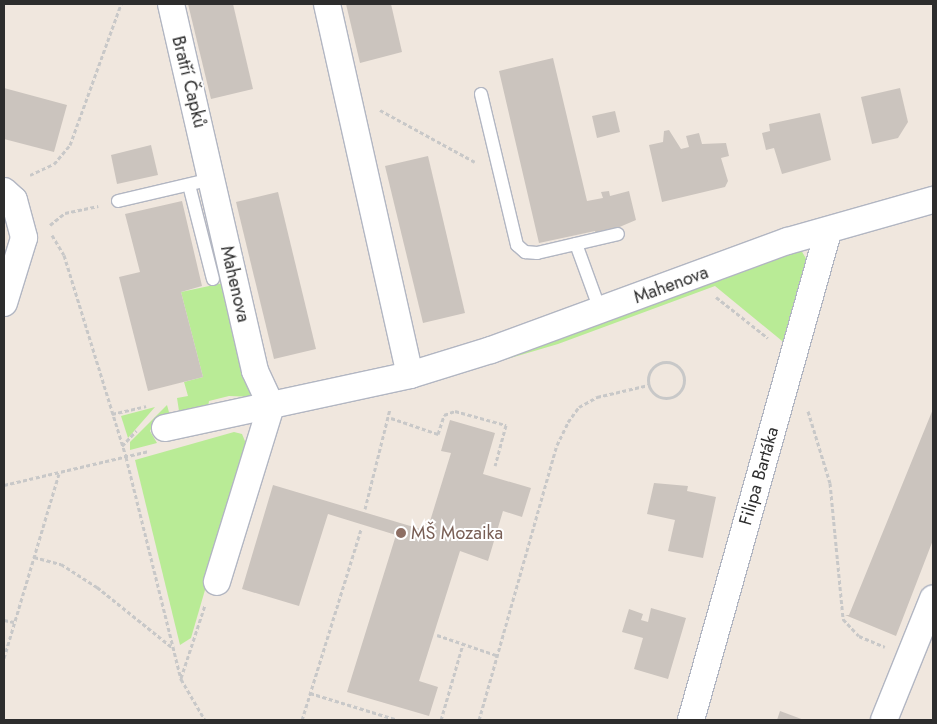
<!DOCTYPE html>
<html>
<head>
<meta charset="utf-8">
<style>
	body { margin:0 }
	#map { position:relative; width:937px; height:724px; overflow:hidden; background:#f0e7de; font-family:Jost,sans-serif }
	div>[style] { position:absolute }
	.green>* { inset:0; background:#b9eb96 }
	.building>* { inset:0; background:#cbc4be }
	.path>* { height:3px; margin-top:-1.5px; transform-origin:0; background:repeating-linear-gradient(90deg,#c8c8c8 0 4px,transparent 0 6.5px) }
	.path>.ring { margin:-1.5px; padding:0; box-sizing:content-box; background:none; border:3px solid #c8c8c8; border-radius:50% }
	.roads { filter:drop-shadow(1px 0 #b2b6c2) drop-shadow(-1px 0 #b2b6c2) drop-shadow(0 1px #b2b6c2) drop-shadow(0 -1px #b2b6c2) }
	.service>* { height:12px; margin:-6px; padding:0 6px; transform-origin:6px; border-radius:6px; background:#fff }
	.minor>* { height:26px; margin:-13px; padding:0 13px; transform-origin:13px; border-radius:13px; background:#fff }
	.dots>* { width:14px; height:14px; translate:-50% -50%; box-sizing:border-box; border:2px solid #fff; border-radius:50% }
	span { translate:-50% -50%; white-space:nowrap; text-align:center; line-height:1.15; -webkit-text-stroke:4px #fff; paint-order:stroke }
	.street-label { font-size:18px; color:#2d2d2d }
	.education-label { font-size:18px; color:#785e54 }
	.left { translate:0 -50%; text-align:left }
	.frame { position:absolute; inset:0; border:5px solid #2d2d2d; pointer-events:none }
</style>
</head>
<body>
<div id="map">
	<div class="green">
		<i style="clip-path:polygon(801px 250px,808px 262px,787px 345px,715px 286px,558px 344px,399px 391px,405px 384px,563px 338px,780px 253px)"></i>
		<i style="clip-path:polygon(228px 282px,256px 397px,229px 396px,209px 401px,208px 407px,179px 411px,177px 398px,188px 396px,184px 382px,203px 377px,181px 292px)"></i>
		<i style="clip-path:polygon(167px 405px,170px 416px,153px 425px,150px 431px,157px 443px,130px 450px,130px 442px)"></i>
		<i style="clip-path:polygon(155px 407px,128px 438px,121px 416px)"></i>
		<i style="clip-path:polygon(234px 432px,242px 434px,247px 446px,191px 638px,180px 645px,135px 460px)"></i>
	</div>
	<div class="building">
		<i style="clip-path:polygon(188px 4px,233px 4px,253px 89px,211px 99px)"></i>
		<i style="clip-path:polygon(346px 4px,391px 4px,402px 52px,360px 63px)"></i>
		<i style="clip-path:polygon(553px 58px,587px 201px,603px 198px,601px 192px,609px 191px,610px 196px,629px 191px,636px 220px,596px 237px,595px 231px,539px 243px,499px 71px)"></i>
		<i style="clip-path:polygon(4px 88px,67px 105px,54px 152px,4px 139px)"></i>
		<i style="clip-path:polygon(900px 88px,908px 122px,898px 138px,872px 144px,861px 97px)"></i>
		<i style="clip-path:polygon(615px 111px,620px 132px,597px 138px,592px 116px)"></i>
		<i style="clip-path:polygon(820px 113px,831px 160px,782px 174px,774px 148px,766px 150px,762px 133px,770px 131px,769px 124px)"></i>
		<i style="clip-path:polygon(669px 130px,681px 149px,689px 147px,686px 136px,699px 133px,702px 144px,726px 143px,729px 156px,721px 158px,728px 181px,725px 187px,662px 202px,649px 145px,663px 142px,664px 131px)"></i>
		<i style="clip-path:polygon(151px 145px,158px 175px,117px 184px,111px 155px)"></i>
		<i style="clip-path:polygon(428px 156px,465px 313px,423px 323px,385px 166px)"></i>
		<i style="clip-path:polygon(278px 192px,316px 349px,274px 359px,236px 202px)"></i>
		<i style="clip-path:polygon(182px 201px,202px 286px,181px 292px,203px 377px,148px 391px,119px 277px,140px 272px,125px 214px)"></i>
		<i style="clip-path:polygon(933px 409px,933px 540px,896px 636px,845px 615px,849px 615px)"></i>
		<i style="clip-path:polygon(450px 420px,495px 433px,483px 474px,531px 488px,522px 517px,503px 511px,488px 561px,460px 551px,419px 681px,438px 687px,429px 716px,347px 692px,396px 535px,328px 514px,299px 606px,242px 589px,273px 485px,427px 531px,451px 453px,441px 451px)"></i>
		<i style="clip-path:polygon(654px 483px,688px 486px,687px 491px,716px 497px,703px 558px,668px 551px,675px 520px,647px 514px)"></i>
		<i style="clip-path:polygon(651px 608px,686px 618px,668px 679px,634px 669px,643px 638px,622px 632px,629px 609px,643px 614px,641px 620px,648px 622px)"></i>
		<i style="clip-path:polygon(780px 711px,804px 720px,777px 720px)"></i>
	</div>
	<div class="path">
		<i style="left:380px;top:110px;width:108px;rotate:28.7deg"></i>
		<i style="left:30px;top:175px;width:26px;rotate:-25deg"></i>
		<i style="left:54px;top:164px;width:25px;rotate:-50deg"></i>
		<i style="left:70px;top:145px;width:150px;rotate:-70.1deg"></i>
		<i style="left:50px;top:225px;width:19px;rotate:-39deg"></i>
		<i style="left:65px;top:213px;width:34px;rotate:-12deg"></i>
		<i style="left:52px;top:235px;width:23px;rotate:59deg"></i>
		<i style="left:64px;top:255px;width:211px;rotate:72.9deg"></i>
		<i style="left:126px;top:457px;width:229px;rotate:76.1deg"></i>
		<i style="left:181px;top:679px;width:48px;rotate:59.7deg"></i>
		<i style="left:716px;top:297px;width:66px;rotate:38.3deg"></i>
		<i class="ring" style="left:648px;top:362px;width:33px;height:33px"></i>
		<i style="left:808px;top:411px;width:75px;rotate:73deg"></i>
		<i style="left:830px;top:483px;width:137px;rotate:84.5deg"></i>
		<i style="left:843px;top:619px;width:23px;rotate:47deg"></i>
		<i style="left:859px;top:636px;width:28px;rotate:23deg"></i>
		<i style="left:112px;top:414px;width:35px;rotate:-13deg"></i>
		<i style="left:391px;top:418px;width:50px;rotate:18.8deg"></i>
		<i style="left:438px;top:434px;width:20px;rotate:-72deg"></i>
		<i style="left:444px;top:415px;width:12px;rotate:-20deg"></i>
		<i style="left:455px;top:411px;width:53px;rotate:15.4deg"></i>
		<i style="left:506px;top:425px;width:42px;rotate:105deg"></i>
		<i style="left:122px;top:446px;width:21px;rotate:-47deg"></i>
		<i style="left:4px;top:485px;width:149px;rotate:-13.2deg"></i>
		<i style="left:365px;top:509px;width:103px;rotate:-76deg"></i>
		<i style="left:34px;top:557px;width:28px;rotate:15deg"></i>
		<i style="left:61px;top:564px;width:43px;rotate:32.6deg"></i>
		<i style="left:97px;top:587px;width:97px;rotate:38.8deg"></i>
		<i style="left:4px;top:620px;width:10px;rotate:11deg"></i>
		<i style="left:437px;top:635px;width:65px;rotate:18.7deg"></i>
		<i style="left:4px;top:658px;width:192px;rotate:-73.4deg"></i>
		<i style="left:181px;top:678px;width:77px;rotate:-71.8deg"></i>
		<i style="left:310px;top:693px;width:92px;rotate:17.1deg"></i>
		<i style="left:302px;top:720px;width:200px;rotate:-72.8deg"></i>
		<i style="left:441px;top:720px;width:79px;rotate:-73.9deg"></i>
		<i style="left:479px;top:720px;width:286px;rotate:-74.2deg"></i>
		<i style="left:557px;top:445px;width:25px;rotate:-64deg"></i>
		<i style="left:568px;top:422px;width:19px;rotate:-54deg"></i>
		<i style="left:579px;top:407px;width:21px;rotate:-29deg"></i>
		<i style="left:597px;top:397px;width:53px;rotate:-13deg"></i>
	</div>
	<div class="roads">
		<div class="service">
			<i style="left:481px;top:94px;width:155px;rotate:76.6deg"></i>
			<i style="left:517px;top:245px;width:11px;rotate:41deg"></i>
			<i style="left:525px;top:252px;width:12px;rotate:5deg"></i>
			<i style="left:537px;top:253px;width:83px;rotate:-13.2deg"></i>
			<i style="left:189px;top:185px;width:97px;rotate:75.7deg"></i>
			<i style="left:118px;top:201px;width:97px;rotate:-13.2deg"></i>
			<i style="left:576px;top:244px;width:70px;rotate:70deg"></i>
		</div>
		<div class="minor">
			<i style="left:171px;top:4px;width:376px;rotate:77.1deg"></i>
			<i style="left:255px;top:371px;width:38px;rotate:65deg"></i>
			<i style="left:271px;top:406px;width:184px;rotate:107.1deg"></i>
			<i style="left:327px;top:4px;width:380px;rotate:77.4deg"></i>
			<i style="left:4px;top:191px;width:13px;rotate:42deg"></i>
			<i style="left:14px;top:200px;width:39px;rotate:75deg"></i>
			<i style="left:24px;top:238px;width:68px;rotate:107.1deg"></i>
			<i style="left:165px;top:428px;width:251px;rotate:-12.2deg"></i>
			<i style="left:410px;top:375px;width:85px;rotate:-17.2deg"></i>
			<i style="left:491px;top:350px;width:316px;rotate:-20.2deg"></i>
			<i style="left:788px;top:241px;width:151px;rotate:-15.8deg"></i>
			<i style="left:691px;top:720px;width:507px;rotate:-74.32deg"></i>
			<i style="left:884px;top:720px;width:131px;rotate:-68deg"></i>
		</div>
	</div>
	<div class="dots">
		<i style="left:401px;top:533px;background:#8d6e63"></i>
	</div>
	<div class="street-label">
		<span style="left:189px;top:82px;rotate:76deg">Bratří Čapků</span>
		<span style="left:235px;top:284px;rotate:77deg">Mahenova</span>
		<span style="left:671px;top:285px;rotate:-20deg">Mahenova</span>
		<span style="left:759px;top:476px;rotate:-74deg">Filipa Bartáka</span>
	</div>
	<div class="education-label">
		<span class="left" style="left:411px;top:533px">MŠ Mozaika</span>
	</div>
	<div class="frame"></div>
</div>
</body>
</html>
